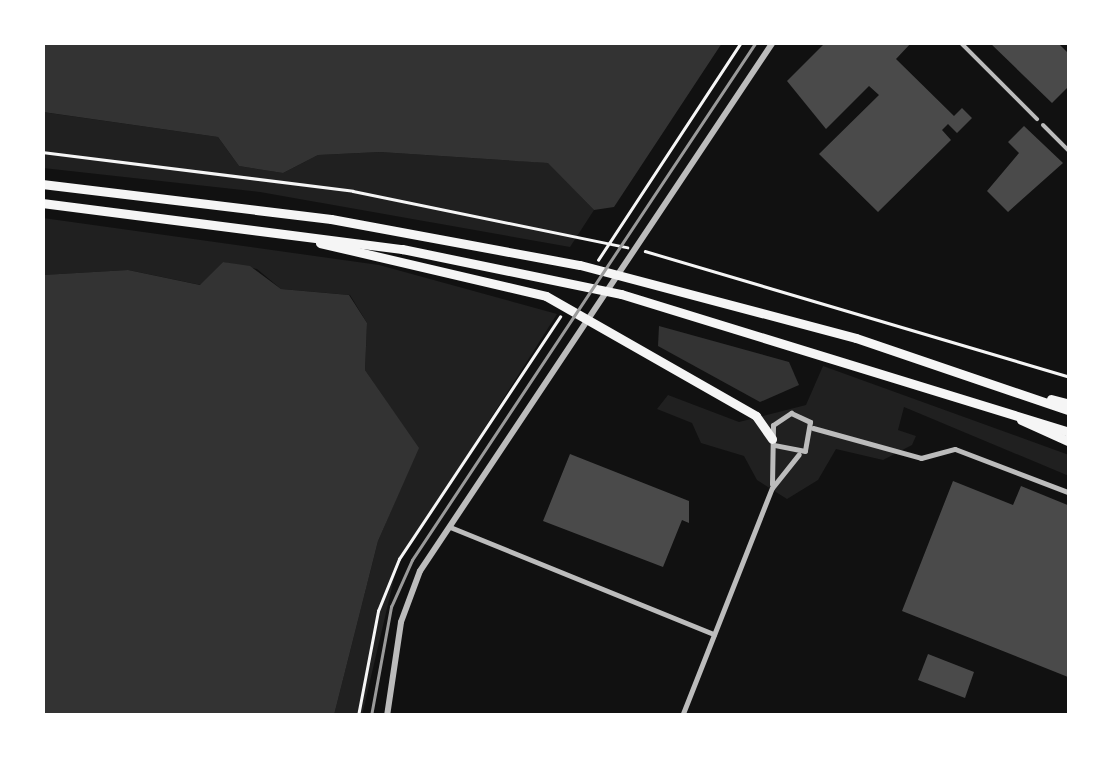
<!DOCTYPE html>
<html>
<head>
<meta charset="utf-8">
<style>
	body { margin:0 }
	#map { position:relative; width:1112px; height:758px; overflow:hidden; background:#111; font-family:Bitter,serif }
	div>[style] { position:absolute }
	.green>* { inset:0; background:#202020 }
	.water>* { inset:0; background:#333 }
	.building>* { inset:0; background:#4a4a4a }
	.path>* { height:2.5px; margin:-1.25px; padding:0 1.25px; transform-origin:1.25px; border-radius:1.25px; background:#f5f5f5 }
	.pedestrian>* { height:4px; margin:-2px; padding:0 2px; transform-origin:2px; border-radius:2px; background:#bcbcbc }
	.minor>* { height:5px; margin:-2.5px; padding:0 2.5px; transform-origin:2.5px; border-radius:2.5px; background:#bcbcbc }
	.tertiary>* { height:6px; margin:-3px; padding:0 3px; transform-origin:3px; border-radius:3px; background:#bcbcbc }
	.motorway>* { height:9px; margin:-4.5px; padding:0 4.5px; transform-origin:4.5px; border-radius:4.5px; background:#f5f5f5 }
	.tram>* { height:2.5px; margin:-1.25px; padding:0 1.25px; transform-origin:1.25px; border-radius:1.25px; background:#9a9a9a }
	span { translate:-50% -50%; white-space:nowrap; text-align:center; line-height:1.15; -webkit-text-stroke:10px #fff; paint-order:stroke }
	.frame { position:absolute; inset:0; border:45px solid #fff; pointer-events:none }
</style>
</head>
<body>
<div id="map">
	<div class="green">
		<i style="clip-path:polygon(42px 112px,218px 137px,239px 166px,283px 173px,318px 155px,380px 152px,549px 163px,594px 210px,570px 247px,260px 192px,43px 168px)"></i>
		<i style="clip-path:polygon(43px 218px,379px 265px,557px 314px,397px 566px,362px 715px,334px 715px,378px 541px,418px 448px,365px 370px,367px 323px,350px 295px,281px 289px,257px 269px,223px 262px,201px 285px,128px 270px,43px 275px)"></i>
		<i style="clip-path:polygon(823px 366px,1069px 455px,1069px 476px,904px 407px,898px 430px,916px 436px,912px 445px,883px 460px,836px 449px,818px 480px,787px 499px,757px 480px,744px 456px,701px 443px,692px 423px,657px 409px,668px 395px,739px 422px,806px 405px)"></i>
	</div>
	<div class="water">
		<i style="clip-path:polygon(42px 43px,43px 42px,722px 43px,614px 207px,594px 210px,548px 163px,380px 152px,318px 155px,283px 173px,239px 166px,218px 137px,43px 112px)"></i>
		<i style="clip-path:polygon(223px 262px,250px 266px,281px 289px,349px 295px,367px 323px,365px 370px,419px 448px,378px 541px,334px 715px,43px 715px,43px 275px,128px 270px,200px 285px)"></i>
		<i style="clip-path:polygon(659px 326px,789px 362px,799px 385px,760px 402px,658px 346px)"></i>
	</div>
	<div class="building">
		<i style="clip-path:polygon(826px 42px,912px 42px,896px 59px,954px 116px,962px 108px,972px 118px,957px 133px,948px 124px,942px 130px,951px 140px,878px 212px,819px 154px,879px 95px,869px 86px,826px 129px,787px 81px)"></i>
		<i style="clip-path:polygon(989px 42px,1057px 42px,1070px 55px,1070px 85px,1052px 103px)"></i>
		<i style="clip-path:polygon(1024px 126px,1063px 163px,1008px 212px,987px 191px,1019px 153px,1008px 142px)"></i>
		<i style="clip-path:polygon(570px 454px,689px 501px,689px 523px,682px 520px,663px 567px,543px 521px)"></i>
		<i style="clip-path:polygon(953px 481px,1013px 505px,1021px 486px,1070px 506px,1068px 677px,902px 611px)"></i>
		<i style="clip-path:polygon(928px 654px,974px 672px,965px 698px,918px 680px)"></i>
	</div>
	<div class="path">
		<i style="left:42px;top:152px;width:313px;rotate:7.1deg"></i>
		<i style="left:353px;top:191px;width:280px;rotate:11.6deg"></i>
		<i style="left:645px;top:251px;width:443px;rotate:16.5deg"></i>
		<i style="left:598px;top:260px;width:261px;rotate:-56.7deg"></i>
		<i style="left:358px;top:716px;width:107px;rotate:-79.2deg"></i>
		<i style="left:378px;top:611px;width:56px;rotate:-68deg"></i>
		<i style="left:399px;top:559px;width:291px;rotate:-56.4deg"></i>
	</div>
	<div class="pedestrian">
		<i style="left:960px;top:42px;width:109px;rotate:45deg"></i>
		<i style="left:1043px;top:125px;width:38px;rotate:45deg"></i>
	</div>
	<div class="minor">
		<i style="left:813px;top:428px;width:112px;rotate:15.5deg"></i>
		<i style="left:921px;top:458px;width:35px;rotate:-15deg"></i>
		<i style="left:955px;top:449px;width:123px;rotate:20.9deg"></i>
		<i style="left:772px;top:484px;width:59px;rotate:-89deg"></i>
		<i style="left:773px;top:425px;width:22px;rotate:-34deg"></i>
		<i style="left:791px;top:413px;width:21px;rotate:25deg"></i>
		<i style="left:810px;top:422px;width:29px;rotate:100deg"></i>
		<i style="left:805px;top:451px;width:32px;rotate:-169deg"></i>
		<i style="left:450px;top:527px;width:285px;rotate:22.1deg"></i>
		<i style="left:682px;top:716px;width:245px;rotate:-68.5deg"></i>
		<i style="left:772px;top:488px;width:43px;rotate:-51.5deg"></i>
	</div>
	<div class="tertiary">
		<i style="left:387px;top:716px;width:95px;rotate:-81.5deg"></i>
		<i style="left:401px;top:622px;width:54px;rotate:-69.6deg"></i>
		<i style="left:420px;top:571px;width:636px;rotate:-56.28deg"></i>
	</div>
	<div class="motorway">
		<i style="left:42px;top:184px;width:291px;rotate:6.9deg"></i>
		<i style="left:331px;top:219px;width:253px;rotate:10.5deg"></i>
		<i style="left:580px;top:265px;width:285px;rotate:14.8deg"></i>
		<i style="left:856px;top:338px;width:226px;rotate:18.8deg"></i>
		<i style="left:42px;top:203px;width:363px;rotate:7.3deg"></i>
		<i style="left:402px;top:249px;width:224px;rotate:11.6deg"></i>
		<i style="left:621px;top:294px;width:470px;rotate:17.1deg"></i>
		<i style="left:320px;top:243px;width:232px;rotate:13.2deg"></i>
		<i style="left:546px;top:296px;width:242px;rotate:29.7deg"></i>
		<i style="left:756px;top:416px;width:28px;rotate:55deg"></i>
		<i style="left:1051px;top:399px;width:20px;rotate:15deg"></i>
		<i style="left:1021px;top:420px;width:54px;rotate:24.2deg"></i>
	</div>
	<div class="tram">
		<i style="left:371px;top:716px;width:111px;rotate:-79.6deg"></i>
		<i style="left:391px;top:607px;width:51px;rotate:-65.9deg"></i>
		<i style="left:412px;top:560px;width:622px;rotate:-56.41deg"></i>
	</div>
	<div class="frame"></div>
</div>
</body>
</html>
